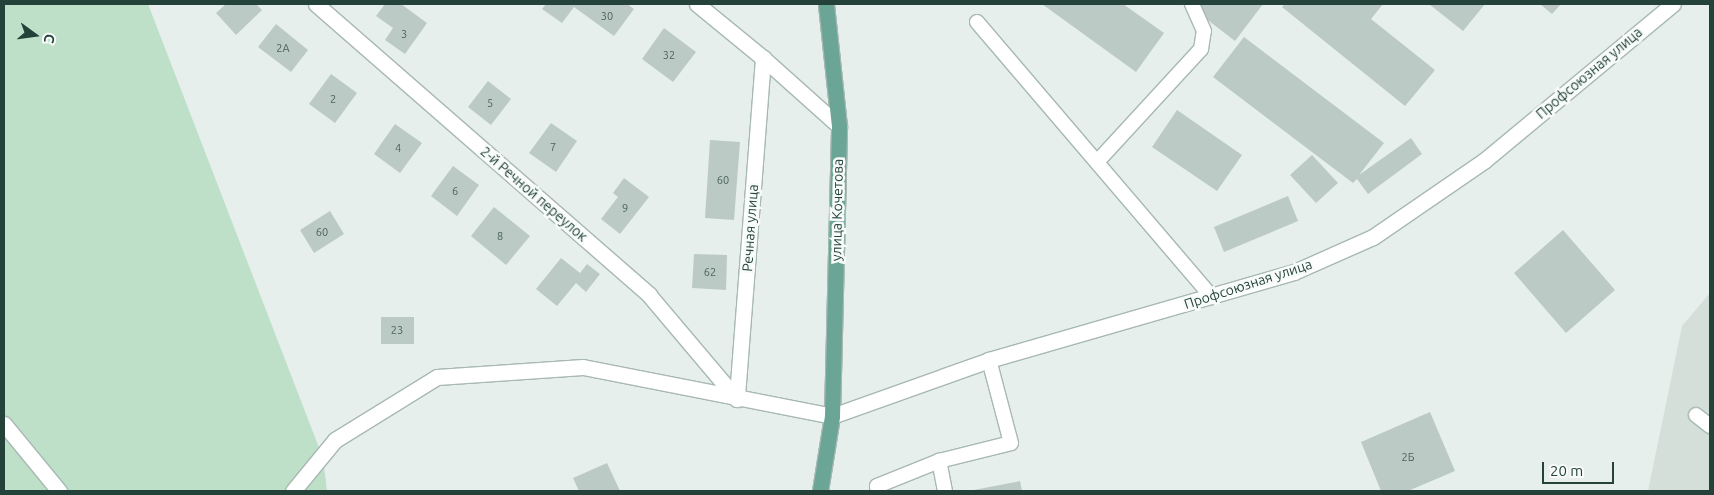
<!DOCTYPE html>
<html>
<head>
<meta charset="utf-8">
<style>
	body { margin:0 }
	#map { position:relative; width:1714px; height:495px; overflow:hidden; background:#e6efeb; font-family:Ubuntu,sans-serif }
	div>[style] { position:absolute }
	.built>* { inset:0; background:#d4dfda }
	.green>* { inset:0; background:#bfe0c8 }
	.building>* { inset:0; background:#bbcac4 }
	.roads { filter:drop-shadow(1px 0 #a8b8b2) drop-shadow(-1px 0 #a8b8b2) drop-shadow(0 1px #a8b8b2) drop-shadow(0 -1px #a8b8b2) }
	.service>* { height:14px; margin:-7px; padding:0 7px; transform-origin:7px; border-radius:7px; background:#fff }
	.minor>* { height:15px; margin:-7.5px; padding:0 7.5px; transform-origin:7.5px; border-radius:7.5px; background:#fff }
	.secondary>* { height:15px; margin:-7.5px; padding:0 7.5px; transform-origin:7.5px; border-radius:7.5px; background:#fff }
	.primary>* { height:15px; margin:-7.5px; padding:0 7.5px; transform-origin:7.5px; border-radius:7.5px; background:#6aa596 }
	span { translate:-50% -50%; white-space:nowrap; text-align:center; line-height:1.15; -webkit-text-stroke:5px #f7fbf9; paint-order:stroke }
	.number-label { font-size:11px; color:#4a645c }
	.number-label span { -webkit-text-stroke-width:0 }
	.street-label { font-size:14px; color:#24423a }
	.frame { position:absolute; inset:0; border:5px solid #24423a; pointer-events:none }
	.north { position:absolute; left:10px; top:10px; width:50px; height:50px; -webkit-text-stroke:4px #f7fbf9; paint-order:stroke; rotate:104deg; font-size:14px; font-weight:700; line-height:20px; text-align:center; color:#24423a }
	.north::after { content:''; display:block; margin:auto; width:18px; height:22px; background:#24423a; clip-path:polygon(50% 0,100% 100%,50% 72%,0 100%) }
	.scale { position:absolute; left:1542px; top:462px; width:72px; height:22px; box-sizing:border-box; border:2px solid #24423a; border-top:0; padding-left:6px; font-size:15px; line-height:18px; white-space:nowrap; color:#24423a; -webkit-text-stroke:4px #f7fbf9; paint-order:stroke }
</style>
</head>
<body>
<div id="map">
	<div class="built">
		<i style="clip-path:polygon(1710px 293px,1710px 491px,1648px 491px,1682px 326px)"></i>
	</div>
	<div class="green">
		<i style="clip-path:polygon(4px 4px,148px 4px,323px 458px,327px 491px,4px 491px)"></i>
	</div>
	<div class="building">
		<i style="clip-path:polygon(226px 4px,256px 4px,262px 10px,236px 35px,216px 13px)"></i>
		<i style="clip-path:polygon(385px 4px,401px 4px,427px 23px,405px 54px,385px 40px,393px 28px,376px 16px)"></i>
		<i style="clip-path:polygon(546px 4px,627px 4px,634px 9px,614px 36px,574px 7px,562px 23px,542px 9px)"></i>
		<i style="clip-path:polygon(1042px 4px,1123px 4px,1164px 33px,1136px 72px)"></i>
		<i style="clip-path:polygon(1202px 4px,1263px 4px,1235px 41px,1196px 11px)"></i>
		<i style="clip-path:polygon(1285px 4px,1383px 4px,1371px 19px,1435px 70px,1405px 106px,1282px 7px)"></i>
		<i style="clip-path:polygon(1429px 4px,1485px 4px,1463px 31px)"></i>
		<i style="clip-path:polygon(1540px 4px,1561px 4px,1552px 14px)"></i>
		<i style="clip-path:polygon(276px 24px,308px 50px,291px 72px,258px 47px)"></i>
		<i style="clip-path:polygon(664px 28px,696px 52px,673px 82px,642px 59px)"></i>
		<i style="clip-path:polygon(1244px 37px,1384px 143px,1359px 175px,1411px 138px,1422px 154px,1368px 194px,1357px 179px,1353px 183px,1213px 77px)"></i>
		<i style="clip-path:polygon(331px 74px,357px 93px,335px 123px,309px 104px)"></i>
		<i style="clip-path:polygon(488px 81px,511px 99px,491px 125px,468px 107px)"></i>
		<i style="clip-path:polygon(1177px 110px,1242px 155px,1217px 191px,1152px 147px)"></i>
		<i style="clip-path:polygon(551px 123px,577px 141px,556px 172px,529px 153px)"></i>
		<i style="clip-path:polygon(395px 124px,422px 143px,400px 173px,374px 154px)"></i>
		<i style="clip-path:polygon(710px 140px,740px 142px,734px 220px,705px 218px)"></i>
		<i style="clip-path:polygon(1312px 155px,1338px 183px,1316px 203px,1290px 175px)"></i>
		<i style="clip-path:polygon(453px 166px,479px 185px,457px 216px,431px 196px)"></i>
		<i style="clip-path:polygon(624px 178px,649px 197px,620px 234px,601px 219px,618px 197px,613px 193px)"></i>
		<i style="clip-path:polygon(1288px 196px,1298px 221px,1224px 252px,1214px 227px)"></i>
		<i style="clip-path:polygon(494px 207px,530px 236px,506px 265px,471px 236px)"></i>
		<i style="clip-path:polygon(330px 211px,344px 234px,314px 253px,300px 230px)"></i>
		<i style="clip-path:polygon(1563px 230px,1615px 290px,1566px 333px,1514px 273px)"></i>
		<i style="clip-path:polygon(694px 254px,727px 255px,726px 290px,692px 288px)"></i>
		<i style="clip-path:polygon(561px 258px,580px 273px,587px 264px,600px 274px,586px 292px,576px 283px,557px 306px,536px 289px)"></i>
		<i style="clip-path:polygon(381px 317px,414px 317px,414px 344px,381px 344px)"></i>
		<i style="clip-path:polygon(1430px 412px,1455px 471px,1408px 491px,1381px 491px,1361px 442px)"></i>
		<i style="clip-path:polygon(607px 463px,620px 491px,579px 491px,573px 478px)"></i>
		<i style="clip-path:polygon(1020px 481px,1022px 491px,975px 491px,974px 490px)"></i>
	</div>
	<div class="roads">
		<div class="service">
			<i style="left:977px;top:22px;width:362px;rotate:49.5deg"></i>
			<i style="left:1097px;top:162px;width:154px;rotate:-47.4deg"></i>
			<i style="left:1201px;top:49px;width:18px;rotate:-81deg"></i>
			<i style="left:1204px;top:31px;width:30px;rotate:-114deg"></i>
			<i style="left:1696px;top:415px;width:18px;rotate:38deg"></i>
			<i style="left:878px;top:491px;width:5px;rotate:-101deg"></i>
			<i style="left:877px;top:486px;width:67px;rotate:-22deg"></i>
			<i style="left:945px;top:491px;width:31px;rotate:-101deg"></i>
			<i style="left:939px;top:461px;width:74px;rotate:-14deg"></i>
			<i style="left:1011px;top:443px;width:86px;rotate:-104.8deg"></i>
		</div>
		<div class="minor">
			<i style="left:316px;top:4px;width:442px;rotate:41.1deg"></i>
			<i style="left:649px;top:295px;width:136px;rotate:49.8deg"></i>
			<i style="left:697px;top:4px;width:85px;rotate:39.3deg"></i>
			<i style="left:763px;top:58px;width:342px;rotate:94.4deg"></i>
			<i style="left:763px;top:58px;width:102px;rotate:41.8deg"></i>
			<i style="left:4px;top:424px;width:87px;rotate:50.6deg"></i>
			<i style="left:293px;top:491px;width:66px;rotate:-50.5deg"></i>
			<i style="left:335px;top:440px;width:120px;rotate:-31.7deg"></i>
			<i style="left:437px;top:377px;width:146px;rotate:-3.9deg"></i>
			<i style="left:583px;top:367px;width:254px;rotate:11.1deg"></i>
		</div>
		<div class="secondary">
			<i style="left:832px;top:416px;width:167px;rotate:-19.6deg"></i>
			<i style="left:989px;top:360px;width:317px;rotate:-16.1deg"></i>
			<i style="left:1294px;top:272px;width:86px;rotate:-23.9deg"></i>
			<i style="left:1373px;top:237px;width:136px;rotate:-34.5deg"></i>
			<i style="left:1485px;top:160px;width:244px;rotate:-39.7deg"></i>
		</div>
		<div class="primary">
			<i style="left:820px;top:491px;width:76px;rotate:-80.9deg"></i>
			<i style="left:832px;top:416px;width:290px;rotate:-88.6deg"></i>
			<i style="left:839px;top:126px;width:123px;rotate:-96.1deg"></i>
		</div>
	</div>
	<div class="number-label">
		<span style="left:607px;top:16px">30</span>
		<span style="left:404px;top:34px">3</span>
		<span style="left:283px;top:48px">2А</span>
		<span style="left:669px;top:55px">32</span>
		<span style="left:333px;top:99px">2</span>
		<span style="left:490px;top:103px">5</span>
		<span style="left:553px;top:147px">7</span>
		<span style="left:398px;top:148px">4</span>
		<span style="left:723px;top:180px">60</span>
		<span style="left:455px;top:191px">6</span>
		<span style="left:625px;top:208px">9</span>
		<span style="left:322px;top:232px">60</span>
		<span style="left:500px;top:236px">8</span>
		<span style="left:710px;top:272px">62</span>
		<span style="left:397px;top:330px">23</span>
		<span style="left:1408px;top:457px">2Б</span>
	</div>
	<div class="street-label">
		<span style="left:1589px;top:73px;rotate:-40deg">Профсоюзная улица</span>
		<span style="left:534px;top:194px;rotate:41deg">2-й Речной переулок</span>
		<span style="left:837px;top:210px;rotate:-89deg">улица Кочетова</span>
		<span style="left:750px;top:228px;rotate:-86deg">Речная улица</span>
		<span style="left:1248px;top:284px;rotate:-18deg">Профсоюзная улица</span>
	</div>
	<div class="frame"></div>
	<div class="north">С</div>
	<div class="scale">20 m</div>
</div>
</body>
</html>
